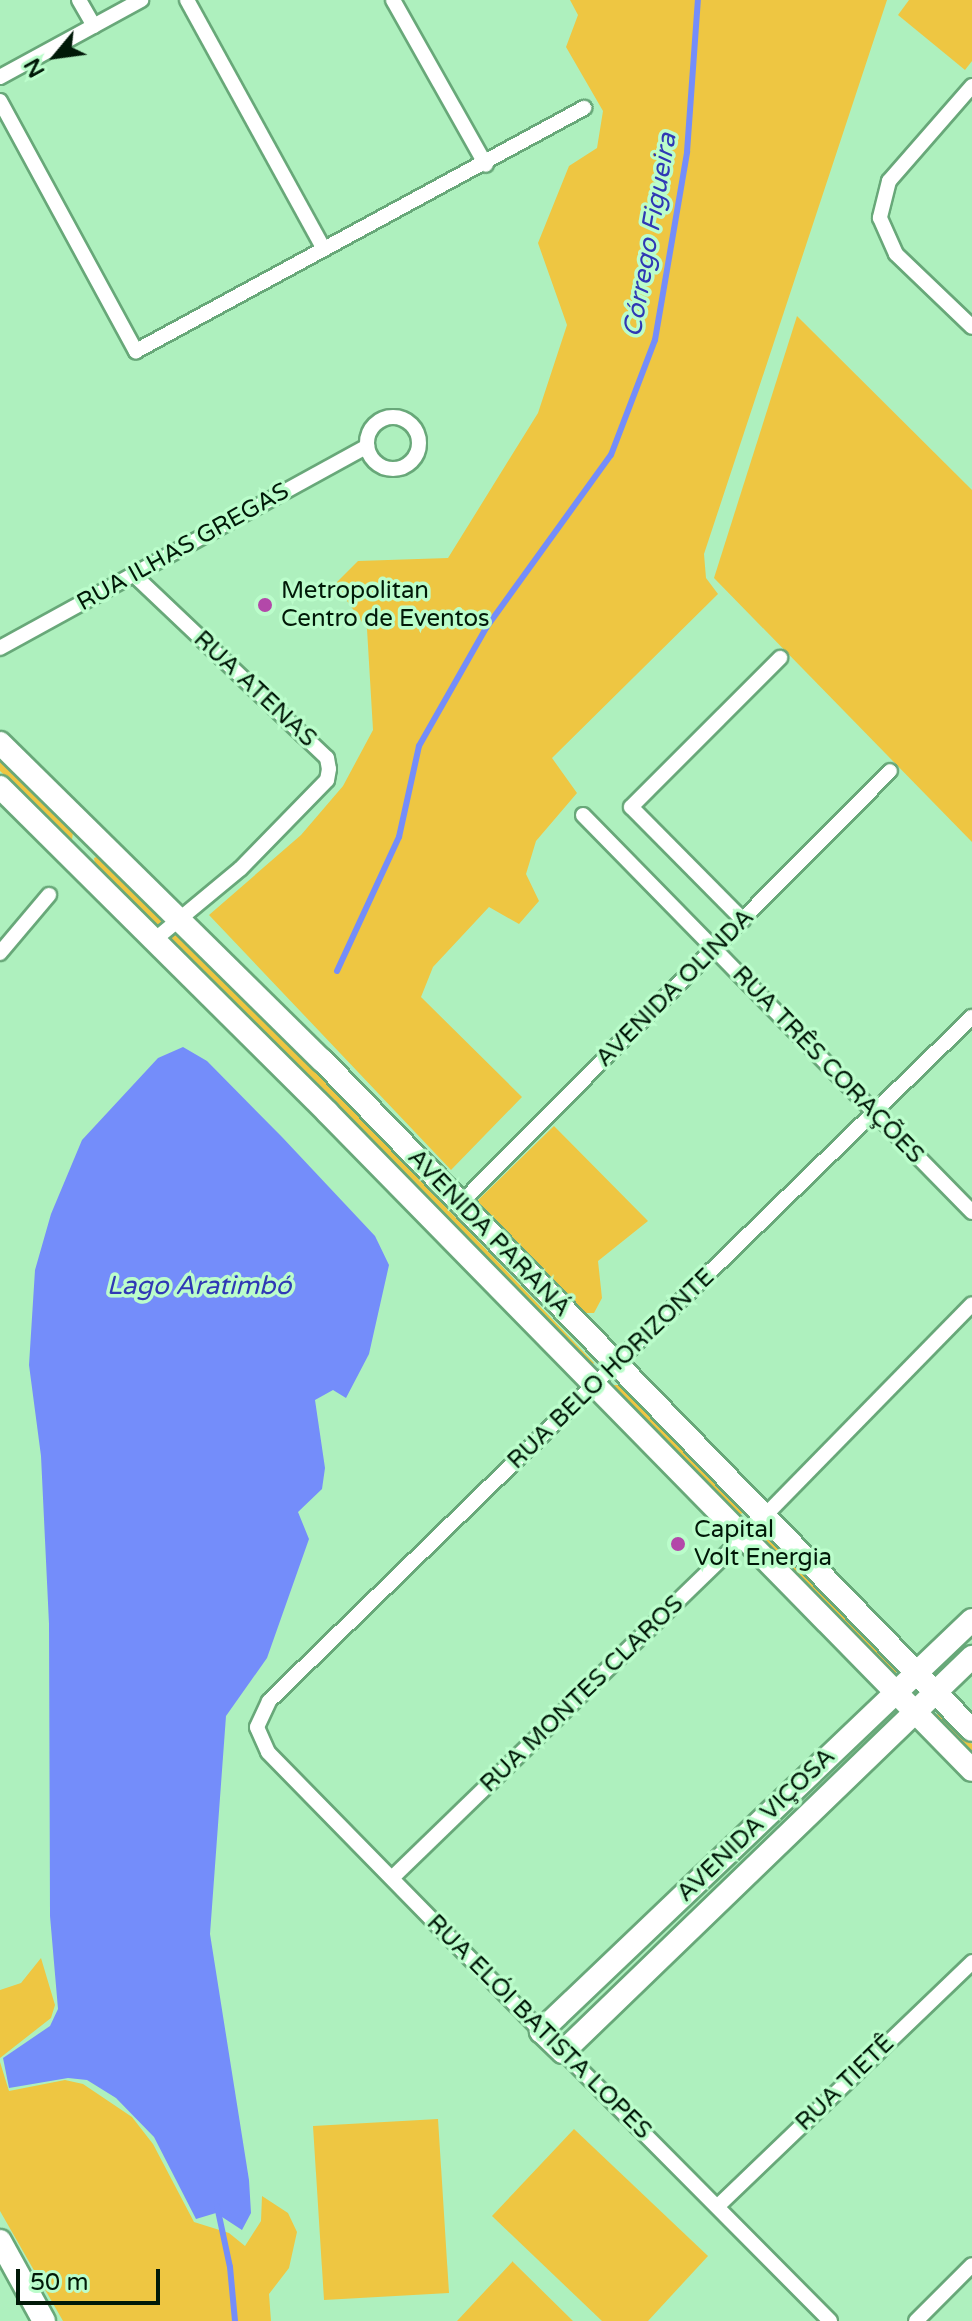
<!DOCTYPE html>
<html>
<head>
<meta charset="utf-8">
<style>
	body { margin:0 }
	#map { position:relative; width:972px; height:2321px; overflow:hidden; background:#aef0be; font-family:"Varela Round",sans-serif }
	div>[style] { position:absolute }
	.green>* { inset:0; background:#eec642 }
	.water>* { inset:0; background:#748dfa }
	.stream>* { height:6px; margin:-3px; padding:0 3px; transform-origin:3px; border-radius:3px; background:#748dfa }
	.roads { filter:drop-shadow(2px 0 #68a879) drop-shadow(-2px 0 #68a879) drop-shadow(0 2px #68a879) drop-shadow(0 -2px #68a879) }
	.street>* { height:14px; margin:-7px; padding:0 7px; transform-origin:7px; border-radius:7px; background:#fff }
	.street>.ring { margin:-7px; padding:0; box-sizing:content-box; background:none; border:14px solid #fff; border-radius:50% }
	.secondary>* { height:22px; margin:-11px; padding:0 11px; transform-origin:11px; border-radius:11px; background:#fff }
	.dots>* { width:22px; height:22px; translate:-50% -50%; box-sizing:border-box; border:4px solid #bbfdcb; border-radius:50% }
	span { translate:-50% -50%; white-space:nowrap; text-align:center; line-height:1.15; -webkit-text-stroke:7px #bbfdcb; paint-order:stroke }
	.street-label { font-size:24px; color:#011908 }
	.poi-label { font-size:24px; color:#011908 }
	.left { translate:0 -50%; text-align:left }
	.water-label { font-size:26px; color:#2f38b5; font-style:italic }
	.north { position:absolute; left:16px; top:16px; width:80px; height:80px; -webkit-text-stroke:6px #bbfdcb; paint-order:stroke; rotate:241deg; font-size:22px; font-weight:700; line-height:32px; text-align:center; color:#011908 }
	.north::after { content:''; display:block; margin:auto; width:28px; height:36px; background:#011908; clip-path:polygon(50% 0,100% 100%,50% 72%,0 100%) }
	.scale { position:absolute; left:16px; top:2269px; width:144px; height:36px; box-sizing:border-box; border:4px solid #011908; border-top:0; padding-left:10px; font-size:24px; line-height:28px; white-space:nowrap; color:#011908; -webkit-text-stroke:6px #bbfdcb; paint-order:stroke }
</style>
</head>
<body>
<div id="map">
	<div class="green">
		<i style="clip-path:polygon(570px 0,887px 0,704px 554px,706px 578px,718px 594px,552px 758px,577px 793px,536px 841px,526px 874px,539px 901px,519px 924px,489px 907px,433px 967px,421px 997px,522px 1097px,451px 1170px,209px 915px,301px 835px,343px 786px,373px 730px,367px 629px,335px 584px,358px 561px,448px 558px,538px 413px,567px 325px,538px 243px,569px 166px,597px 148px,603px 111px,566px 47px,578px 15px)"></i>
		<i style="clip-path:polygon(909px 0,972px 0,972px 61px,965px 70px,898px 15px)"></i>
		<i style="clip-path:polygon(797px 316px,972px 490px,972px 842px,714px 578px)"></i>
		<i style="clip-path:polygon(0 758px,73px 832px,72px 840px,0 771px)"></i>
		<i style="clip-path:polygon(101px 855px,318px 1073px,594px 1363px,591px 1366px,95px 864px,94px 858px)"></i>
		<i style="clip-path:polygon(554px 1126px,648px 1221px,598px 1261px,602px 1298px,594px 1313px,580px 1313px,474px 1204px)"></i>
		<i style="clip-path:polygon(614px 1385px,620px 1385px,743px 1513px,733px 1516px,611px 1389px)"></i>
		<i style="clip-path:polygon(769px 1538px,898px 1668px,894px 1678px,761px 1542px)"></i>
		<i style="clip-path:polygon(941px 1713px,972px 1744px,972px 1760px,933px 1716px)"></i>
		<i style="clip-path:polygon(41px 1958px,55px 2005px,51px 2018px,0 2058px,0 1990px,21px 1983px)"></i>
		<i style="clip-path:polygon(0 2062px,9px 2091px,65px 2080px,83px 2084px,132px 2117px,153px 2144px,194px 2222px,229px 2233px,245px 2246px,261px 2221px,262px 2196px,288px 2213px,297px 2232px,289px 2268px,269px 2294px,271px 2321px,63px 2321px,0 2211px)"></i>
		<i style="clip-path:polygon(438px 2119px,449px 2293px,324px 2300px,313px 2126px)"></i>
		<i style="clip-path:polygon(574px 2129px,708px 2256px,648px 2321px,602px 2321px,492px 2216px)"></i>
		<i style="clip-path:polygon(513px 2261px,513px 2262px,573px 2321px,457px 2321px)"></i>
	</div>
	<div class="water">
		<i style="clip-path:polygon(183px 1047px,207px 1061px,282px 1137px,375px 1236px,389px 1265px,369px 1354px,346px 1398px,333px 1390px,315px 1400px,325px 1468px,322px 1489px,298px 1512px,309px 1539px,267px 1658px,226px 1716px,210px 1934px,249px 2180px,251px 2213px,242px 2230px,216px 2213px,196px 2219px,154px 2137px,116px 2098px,87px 2080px,68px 2078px,9px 2088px,3px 2058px,50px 2026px,58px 2009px,50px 1916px,49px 1624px,41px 1456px,29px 1365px,35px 1270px,51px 1214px,82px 1140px,158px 1058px)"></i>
	</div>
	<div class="stream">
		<i style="left:337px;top:971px;width:148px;rotate:-65.2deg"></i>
		<i style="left:399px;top:837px;width:93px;rotate:-77.6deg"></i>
		<i style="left:419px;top:746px;width:136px;rotate:-60.4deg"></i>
		<i style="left:486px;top:628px;width:213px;rotate:-54.2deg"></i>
		<i style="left:611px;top:455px;width:123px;rotate:-69.1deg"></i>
		<i style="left:655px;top:340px;width:191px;rotate:-80.3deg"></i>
		<i style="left:687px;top:152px;width:152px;rotate:-85.9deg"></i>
		<i style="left:217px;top:2206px;width:62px;rotate:78deg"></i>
		<i style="left:230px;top:2267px;width:54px;rotate:84.7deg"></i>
	</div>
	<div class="roads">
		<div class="street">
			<i style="left:79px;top:0;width:30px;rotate:60deg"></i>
			<i style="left:187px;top:0;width:284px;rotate:61.2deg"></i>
			<i style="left:393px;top:0;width:189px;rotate:60.6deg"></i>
			<i style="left:0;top:77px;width:161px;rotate:-28.6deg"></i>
			<i style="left:972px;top:86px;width:126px;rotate:131.1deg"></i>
			<i style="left:889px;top:181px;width:38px;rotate:104deg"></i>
			<i style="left:880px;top:218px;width:39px;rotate:66deg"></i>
			<i style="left:896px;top:254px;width:105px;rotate:43.8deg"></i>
			<i style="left:0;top:101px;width:285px;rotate:61.5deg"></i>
			<i style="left:136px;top:351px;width:510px;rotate:-28.48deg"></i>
			<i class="ring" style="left:367px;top:417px;width:38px;height:38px"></i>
			<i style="left:133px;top:574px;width:267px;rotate:43.5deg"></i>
			<i style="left:327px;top:758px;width:11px;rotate:80deg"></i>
			<i style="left:329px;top:769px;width:11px;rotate:100deg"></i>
			<i style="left:327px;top:780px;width:124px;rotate:134.3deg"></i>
			<i style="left:240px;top:869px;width:113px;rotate:140.4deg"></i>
			<i style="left:0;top:648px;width:419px;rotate:-28.8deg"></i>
			<i style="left:583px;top:815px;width:556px;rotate:45.58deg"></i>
			<i style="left:743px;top:920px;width:159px;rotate:-134.7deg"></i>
			<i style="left:631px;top:807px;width:211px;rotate:-45deg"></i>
			<i style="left:0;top:953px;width:76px;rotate:-49.8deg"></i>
			<i style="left:460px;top:1204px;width:610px;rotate:-45.2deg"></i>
			<i style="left:392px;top:1878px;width:489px;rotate:-44.1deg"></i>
			<i style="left:743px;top:1538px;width:327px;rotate:-45.6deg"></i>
			<i style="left:541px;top:2031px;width:390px;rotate:-134.4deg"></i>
			<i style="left:268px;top:1752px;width:27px;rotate:-114deg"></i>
			<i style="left:257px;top:1727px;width:29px;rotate:-65deg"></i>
			<i style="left:269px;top:1701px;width:981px;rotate:-44.22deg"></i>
			<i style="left:563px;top:2052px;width:379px;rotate:45.2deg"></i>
			<i style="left:719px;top:2205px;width:351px;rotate:-43.8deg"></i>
			<i style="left:916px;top:2321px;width:79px;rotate:-45deg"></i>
		</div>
		<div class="secondary">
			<i style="left:0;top:743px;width:452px;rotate:44.6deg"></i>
			<i style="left:322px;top:1060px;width:933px;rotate:45.87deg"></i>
			<i style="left:0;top:787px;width:461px;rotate:44.8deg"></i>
			<i style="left:327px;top:1112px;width:921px;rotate:45.57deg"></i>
			<i style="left:972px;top:1620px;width:596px;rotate:136.36deg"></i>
			<i style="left:541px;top:2031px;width:30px;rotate:44deg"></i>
			<i style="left:563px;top:2052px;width:569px;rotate:-44deg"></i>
			<i style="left:0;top:2241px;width:91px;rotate:61.2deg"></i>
		</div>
	</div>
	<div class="dots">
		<i style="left:265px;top:605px;background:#b348a9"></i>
		<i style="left:678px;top:1544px;background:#b348a9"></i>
	</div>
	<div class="street-label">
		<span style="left:183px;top:547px;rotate:-29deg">RUA ILHAS GREGAS</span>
		<span style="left:255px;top:689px;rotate:43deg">RUA ATENAS</span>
		<span style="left:675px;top:988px;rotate:-45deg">AVENIDA OLINDA</span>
		<span style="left:828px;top:1065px;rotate:46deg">RUA TRÊS CORAÇÕES</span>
		<span style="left:489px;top:1233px;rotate:46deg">AVENIDA PARANÁ</span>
		<span style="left:611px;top:1369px;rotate:-44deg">RUA BELO HORIZONTE</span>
		<span style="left:582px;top:1694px;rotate:-44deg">RUA MONTES CLAROS</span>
		<span style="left:756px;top:1825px;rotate:-44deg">AVENIDA VIÇOSA</span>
		<span style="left:539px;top:2027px;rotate:45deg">RUA ELÓI BATISTA LOPES</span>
		<span style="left:845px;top:2083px;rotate:-44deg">RUA TIETÊ</span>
	</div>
	<div class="poi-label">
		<span class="left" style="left:281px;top:605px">Metropolitan<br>Centro de Eventos</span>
		<span class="left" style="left:694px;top:1544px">Capital<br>Volt Energia</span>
	</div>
	<div class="water-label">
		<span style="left:650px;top:235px;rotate:-80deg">Córrego Figueira</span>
		<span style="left:199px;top:1286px">Lago Aratimbó</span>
	</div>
	<div class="north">N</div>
	<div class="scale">50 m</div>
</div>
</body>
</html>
